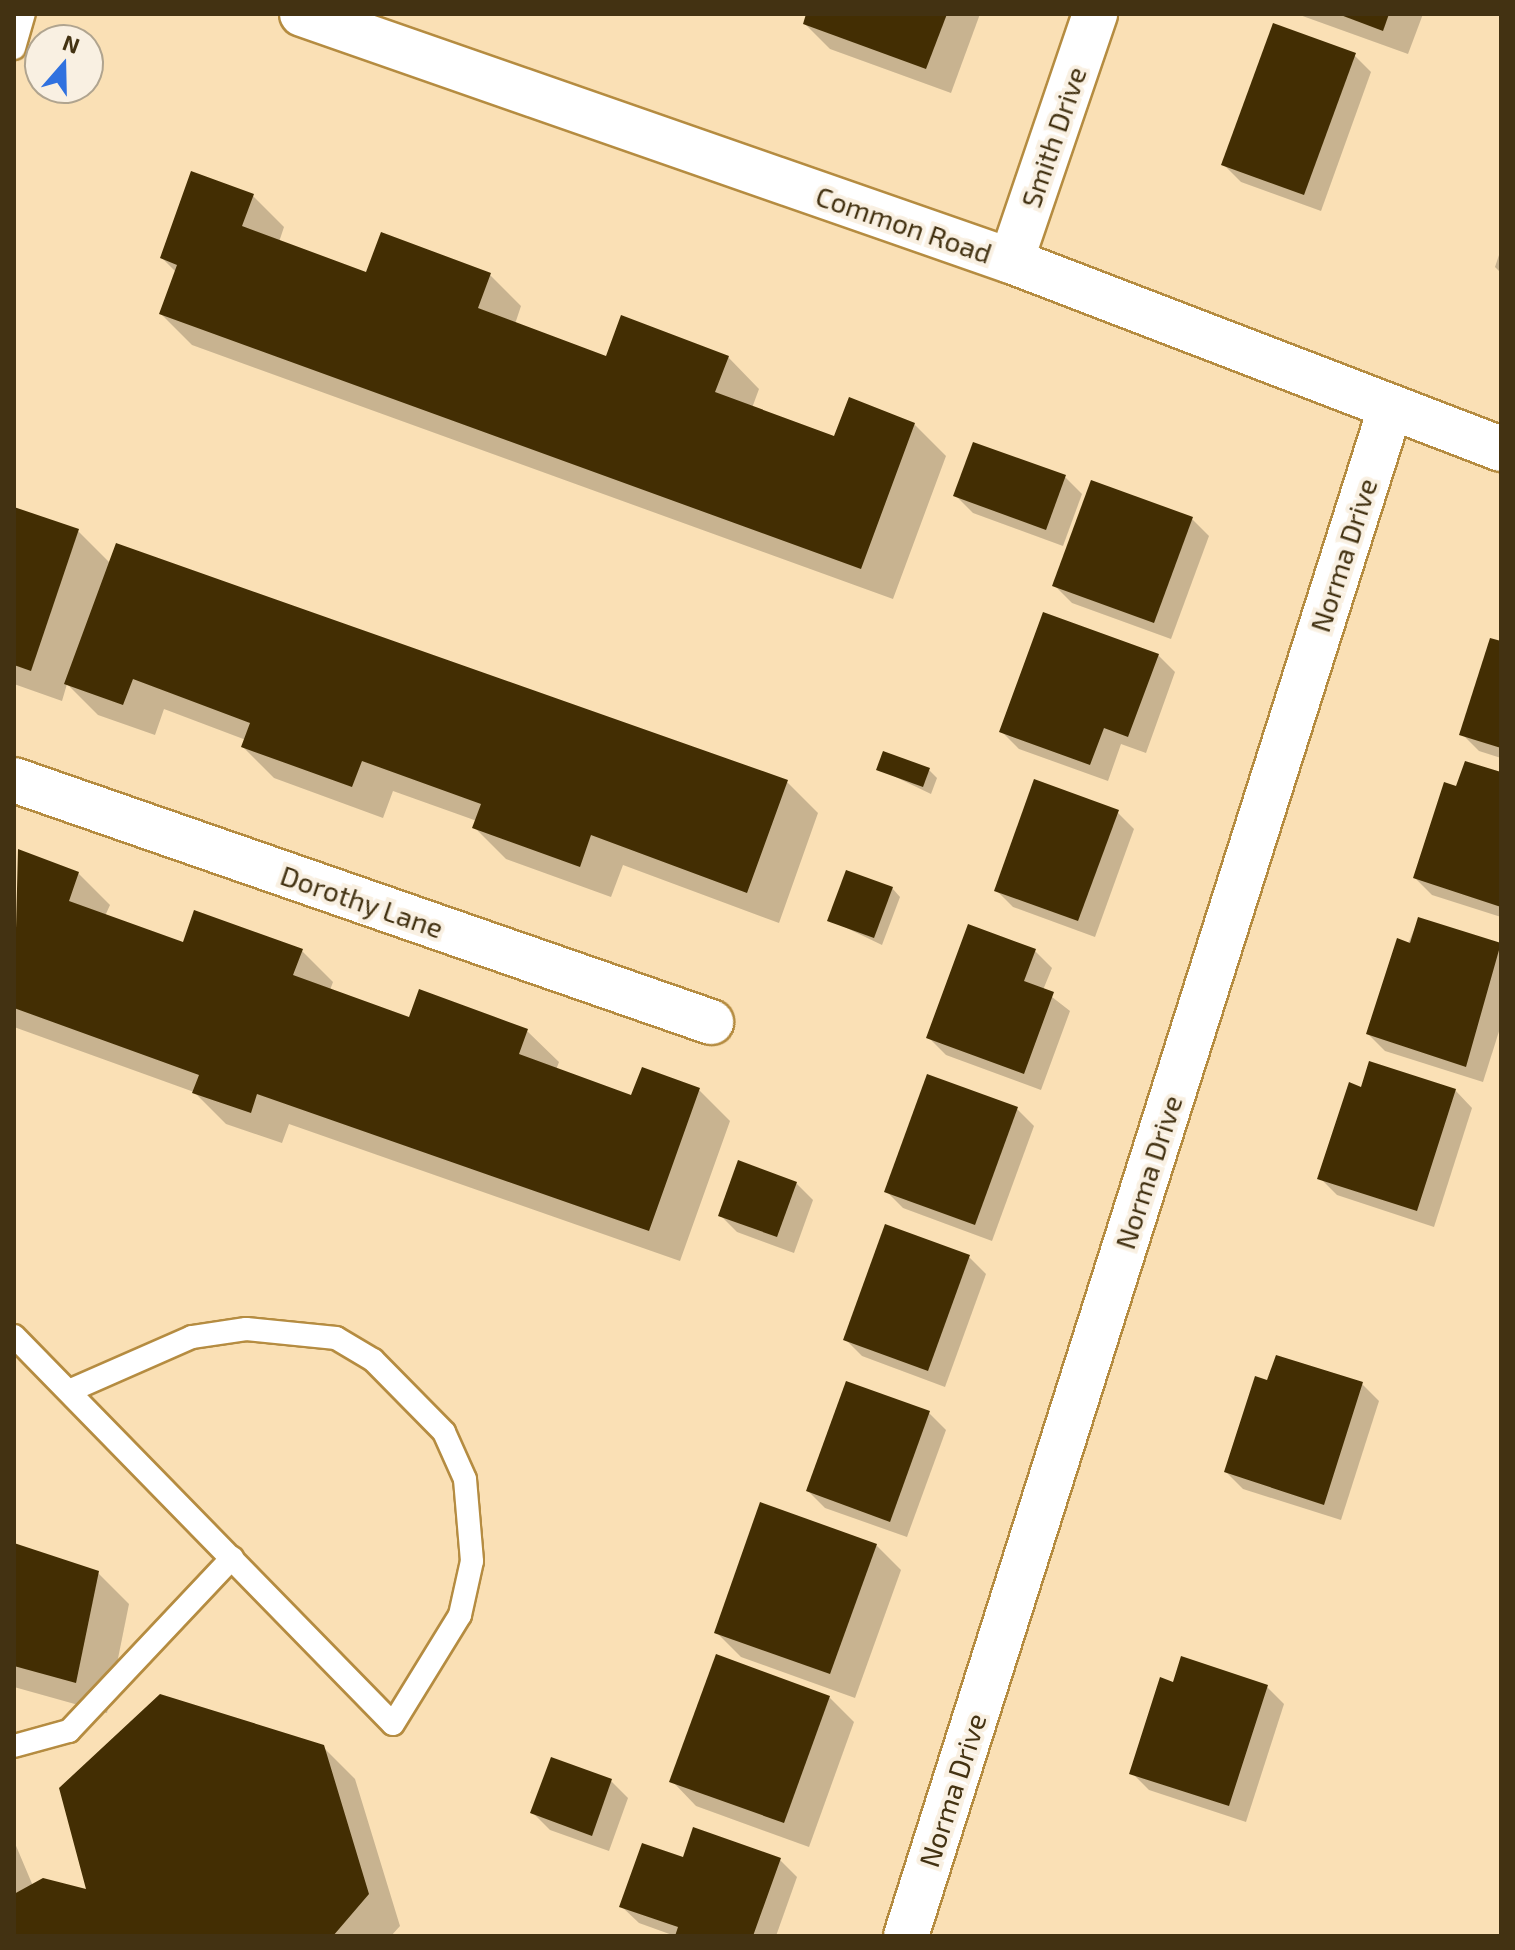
<!DOCTYPE html>
<html>
<head>
<meta charset="utf-8">
<style>
	body { margin:0 }
	#map { position:relative; width:1515px; height:1950px; overflow:hidden; background:#fae0b5; font-family:"Exo 2",sans-serif }
	div>[style] { position:absolute }
	.shadow>* { inset:0; background:#0003 }
	.building>* { inset:0; background:#432e03 }
	.roads { filter:drop-shadow(2px 0 #b58c41) drop-shadow(-2px 0 #b58c41) drop-shadow(0 2px #b58c41) drop-shadow(0 -2px #b58c41) }
	.service>* { height:22px; margin:-11px; padding:0 11px; transform-origin:11px; border-radius:11px; background:#fff }
	.minor>* { height:44px; margin:-22px; padding:0 22px; transform-origin:22px; border-radius:22px; background:#fff }
	.tertiary>* { height:44px; margin:-22px; padding:0 22px; transform-origin:22px; border-radius:22px; background:#fff }
	span { translate:-50% -50%; white-space:nowrap; text-align:center; line-height:1.15; -webkit-text-stroke:8px #f9f0e2; paint-order:stroke }
	.street-label { font-size:28px; color:#433212 }
	.frame { position:absolute; inset:0; border:16px solid #433212; pointer-events:none }
	.north { position:absolute; left:24px; top:24px; width:80px; height:80px; box-sizing:border-box; background:#f9f0e2; border:2px solid #b0a48f; border-radius:50%; rotate:20deg; font-size:22px; font-weight:700; line-height:32px; text-align:center; color:#433212 }
	.north::after { content:''; display:block; margin:auto; width:28px; height:36px; background:#3071df; clip-path:polygon(50% 0,100% 100%,50% 72%,0 100%) }
</style>
</head>
<body>
<div id="map">
	<div class="shadow">
		<i style="clip-path:polygon(809px 14px,980px 14px,951px 93px,830px 49px,805px 24px)"></i>
		<i style="clip-path:polygon(1297px 14px,1423px 14px,1408px 54px)"></i>
		<i style="clip-path:polygon(1354px 55px,1371px 72px,1321px 211px,1241px 182px,1224px 165px)"></i>
		<i style="clip-path:polygon(253px 196px,284px 227px,279px 242px,367px 275px,490px 275px,521px 306px,515px 324px,607px 358px,728px 357px,759px 389px,752px 408px,836px 438px,914px 424px,946px 456px,893px 599px,192px 345px,161px 314px,176px 272px,162px 258px)"></i>
		<i style="clip-path:polygon(1501px 249px,1501px 273px,1495px 267px)"></i>
		<i style="clip-path:polygon(974px 444px,1065px 477px,1082px 494px,1063px 546px,973px 513px,956px 496px)"></i>
		<i style="clip-path:polygon(14px 509px,78px 531px,111px 564px,787px 782px,818px 813px,779px 923px,623px 865px,611px 897px,506px 859px,475px 828px,477px 821px,393px 791px,383px 818px,274px 778px,243px 747px,246px 740px,164px 709px,155px 735px,98px 715px,67px 684px,62px 701px,14px 684px)"></i>
		<i style="clip-path:polygon(1192px 519px,1209px 536px,1171px 639px,1072px 603px,1055px 586px)"></i>
		<i style="clip-path:polygon(1501px 643px,1501px 758px,1479px 751px,1462px 734px)"></i>
		<i style="clip-path:polygon(1158px 655px,1175px 672px,1146px 753px,1121px 744px,1108px 781px,1019px 749px,1002px 732px)"></i>
		<i style="clip-path:polygon(879px 769px,929px 770px,937px 778px,931px 794px)"></i>
		<i style="clip-path:polygon(1501px 775px,1501px 917px,1432px 895px,1415px 878px,1458px 789px)"></i>
		<i style="clip-path:polygon(1117px 812px,1134px 829px,1095px 937px,1013px 907px,996px 890px)"></i>
		<i style="clip-path:polygon(19px 852px,78px 873px,110px 905px,105px 916px,184px 944px,302px 951px,333px 982px,330px 990px,410px 1020px,527px 1031px,559px 1062px,556px 1070px,633px 1097px,699px 1090px,730px 1121px,680px 1261px,289px 1124px,282px 1143px,226px 1124px,194px 1092px,14px 1027px)"></i>
		<i style="clip-path:polygon(892px 888px,900px 897px,882px 945px,830px 920px)"></i>
		<i style="clip-path:polygon(1419px 919px,1501px 945px,1501px 1025px,1483px 1082px,1385px 1051px,1368px 1034px)"></i>
		<i style="clip-path:polygon(1035px 951px,1052px 968px,1043px 990px,1070px 1011px,1041px 1090px,946px 1055px,929px 1038px)"></i>
		<i style="clip-path:polygon(1363px 1089px,1455px 1090px,1472px 1108px,1434px 1227px,1337px 1195px,1320px 1178px)"></i>
		<i style="clip-path:polygon(1017px 1109px,1034px 1126px,992px 1241px,903px 1208px,886px 1191px)"></i>
		<i style="clip-path:polygon(796px 1183px,813px 1200px,794px 1253px,737px 1232px,720px 1215px)"></i>
		<i style="clip-path:polygon(969px 1257px,986px 1274px,945px 1387px,862px 1356px,845px 1339px)"></i>
		<i style="clip-path:polygon(1268px 1383px,1362px 1384px,1379px 1401px,1341px 1520px,1243px 1489px,1226px 1472px)"></i>
		<i style="clip-path:polygon(929px 1413px,946px 1430px,907px 1537px,825px 1508px,808px 1491px)"></i>
		<i style="clip-path:polygon(14px 1545px,98px 1573px,129px 1604px,107px 1713px,14px 1687px)"></i>
		<i style="clip-path:polygon(876px 1545px,901px 1570px,855px 1698px,741px 1657px,716px 1632px)"></i>
		<i style="clip-path:polygon(1174px 1685px,1267px 1687px,1284px 1704px,1246px 1822px,1149px 1790px,1132px 1773px)"></i>
		<i style="clip-path:polygon(829px 1697px,854px 1722px,809px 1847px,696px 1806px,672px 1781px)"></i>
		<i style="clip-path:polygon(323px 1747px,355px 1779px,400px 1926px,391px 1936px,14px 1936px,14px 1841px,33px 1886px,89px 1892px)"></i>
		<i style="clip-path:polygon(611px 1781px,628px 1798px,609px 1851px,550px 1830px,533px 1813px)"></i>
		<i style="clip-path:polygon(684px 1859px,780px 1860px,797px 1877px,776px 1936px,675px 1936px,639px 1923px,621px 1906px)"></i>
	</div>
	<div class="building">
		<i style="clip-path:polygon(806px 14px,947px 14px,926px 69px,803px 24px)"></i>
		<i style="clip-path:polygon(1338px 14px,1389px 14px,1383px 31px)"></i>
		<i style="clip-path:polygon(1273px 23px,1356px 53px,1304px 195px,1221px 165px)"></i>
		<i style="clip-path:polygon(191px 171px,254px 194px,242px 226px,366px 272px,381px 232px,491px 273px,478px 308px,606px 356px,621px 315px,729px 356px,715px 392px,834px 436px,849px 397px,915px 423px,861px 569px,159px 314px,177px 265px,160px 258px)"></i>
		<i style="clip-path:polygon(973px 442px,1066px 475px,1046px 530px,953px 496px)"></i>
		<i style="clip-path:polygon(1091px 480px,1193px 517px,1154px 623px,1052px 586px)"></i>
		<i style="clip-path:polygon(14px 507px,79px 529px,31px 671px,14px 665px)"></i>
		<i style="clip-path:polygon(116px 543px,788px 780px,747px 893px,591px 835px,580px 867px,472px 828px,481px 804px,362px 761px,352px 787px,241px 747px,250px 723px,133px 679px,123px 705px,64px 684px)"></i>
		<i style="clip-path:polygon(1043px 612px,1159px 654px,1128px 737px,1104px 728px,1090px 765px,999px 732px)"></i>
		<i style="clip-path:polygon(1490px 638px,1501px 641px,1501px 748px,1459px 735px)"></i>
		<i style="clip-path:polygon(883px 751px,930px 768px,923px 787px,876px 770px)"></i>
		<i style="clip-path:polygon(1465px 761px,1501px 772px,1501px 907px,1413px 878px,1444px 782px,1456px 786px)"></i>
		<i style="clip-path:polygon(1034px 779px,1119px 810px,1078px 921px,994px 891px)"></i>
		<i style="clip-path:polygon(18px 849px,79px 872px,69px 901px,183px 942px,194px 910px,303px 949px,293px 975px,409px 1017px,419px 989px,528px 1029px,519px 1054px,631px 1095px,642px 1067px,700px 1088px,649px 1231px,257px 1094px,251px 1113px,192px 1093px,199px 1075px,14px 1008px)"></i>
		<i style="clip-path:polygon(846px 870px,893px 887px,874px 938px,827px 921px)"></i>
		<i style="clip-path:polygon(1418px 917px,1501px 943px,1466px 1067px,1366px 1034px,1397px 938px,1410px 943px)"></i>
		<i style="clip-path:polygon(968px 924px,1036px 949px,1024px 981px,1054px 992px,1024px 1074px,926px 1038px)"></i>
		<i style="clip-path:polygon(1369px 1061px,1456px 1089px,1417px 1211px,1317px 1179px,1349px 1082px,1361px 1087px)"></i>
		<i style="clip-path:polygon(927px 1074px,1018px 1107px,975px 1225px,884px 1192px)"></i>
		<i style="clip-path:polygon(738px 1160px,797px 1182px,777px 1237px,718px 1216px)"></i>
		<i style="clip-path:polygon(885px 1224px,970px 1255px,928px 1371px,843px 1340px)"></i>
		<i style="clip-path:polygon(1276px 1355px,1363px 1382px,1324px 1505px,1224px 1472px,1255px 1376px,1267px 1380px)"></i>
		<i style="clip-path:polygon(846px 1381px,930px 1411px,890px 1522px,806px 1491px)"></i>
		<i style="clip-path:polygon(760px 1502px,877px 1544px,830px 1674px,714px 1633px)"></i>
		<i style="clip-path:polygon(14px 1543px,99px 1571px,76px 1683px,14px 1666px)"></i>
		<i style="clip-path:polygon(716px 1654px,830px 1696px,784px 1823px,669px 1782px)"></i>
		<i style="clip-path:polygon(1181px 1656px,1268px 1685px,1229px 1806px,1129px 1774px,1160px 1677px,1173px 1682px)"></i>
		<i style="clip-path:polygon(160px 1694px,324px 1745px,369px 1894px,333px 1936px,14px 1936px,14px 1894px,43px 1878px,86px 1889px,59px 1788px)"></i>
		<i style="clip-path:polygon(551px 1757px,612px 1779px,592px 1836px,530px 1813px)"></i>
		<i style="clip-path:polygon(693px 1827px,781px 1858px,753px 1936px,675px 1936px,678px 1927px,619px 1907px,642px 1843px,683px 1857px)"></i>
	</div>
	<div class="roads">
		<div class="service">
			<i style="left:14px;top:48px;width:35px;rotate:-74deg"></i>
			<i style="left:14px;top:1336px;width:542px;rotate:45.67deg"></i>
			<i style="left:393px;top:1724px;width:128px;rotate:-58.4deg"></i>
			<i style="left:460px;top:1615px;width:55px;rotate:-77.5deg"></i>
			<i style="left:472px;top:1561px;width:82px;rotate:-94.9deg"></i>
			<i style="left:465px;top:1479px;width:51px;rotate:-114.1deg"></i>
			<i style="left:444px;top:1432px;width:101px;rotate:-134.6deg"></i>
			<i style="left:373px;top:1360px;width:43px;rotate:-149.3deg"></i>
			<i style="left:336px;top:1338px;width:90px;rotate:-174.3deg"></i>
			<i style="left:246px;top:1329px;width:55px;rotate:171.6deg"></i>
			<i style="left:192px;top:1337px;width:134px;rotate:156.3deg"></i>
			<i style="left:14px;top:1746px;width:57px;rotate:-15.3deg"></i>
			<i style="left:69px;top:1731px;width:238px;rotate:-46.7deg"></i>
		</div>
		<div class="minor">
			<i style="left:1011px;top:261px;width:261px;rotate:-71.2deg"></i>
			<i style="left:14px;top:780px;width:738px;rotate:19.15deg"></i>
			<i style="left:906px;top:1936px;width:1602px;rotate:-72.41deg"></i>
		</div>
		<div class="tertiary">
			<i style="left:302px;top:14px;width:751px;rotate:19.21deg"></i>
			<i style="left:1011px;top:261px;width:525px;rotate:20.99deg"></i>
		</div>
	</div>
	<div class="street-label">
		<span style="left:1053px;top:137px;rotate:-71deg">Smith Drive</span>
		<span style="left:904px;top:224px;rotate:19deg">Common Road</span>
		<span style="left:1343px;top:555px;rotate:-72deg">Norma Drive</span>
		<span style="left:362px;top:901px;rotate:19deg">Dorothy Lane</span>
		<span style="left:1148px;top:1172px;rotate:-72deg">Norma Drive</span>
		<span style="left:952px;top:1790px;rotate:-72deg">Norma Drive</span>
	</div>
	<div class="frame"></div>
	<div class="north">N</div>
</div>
</body>
</html>
